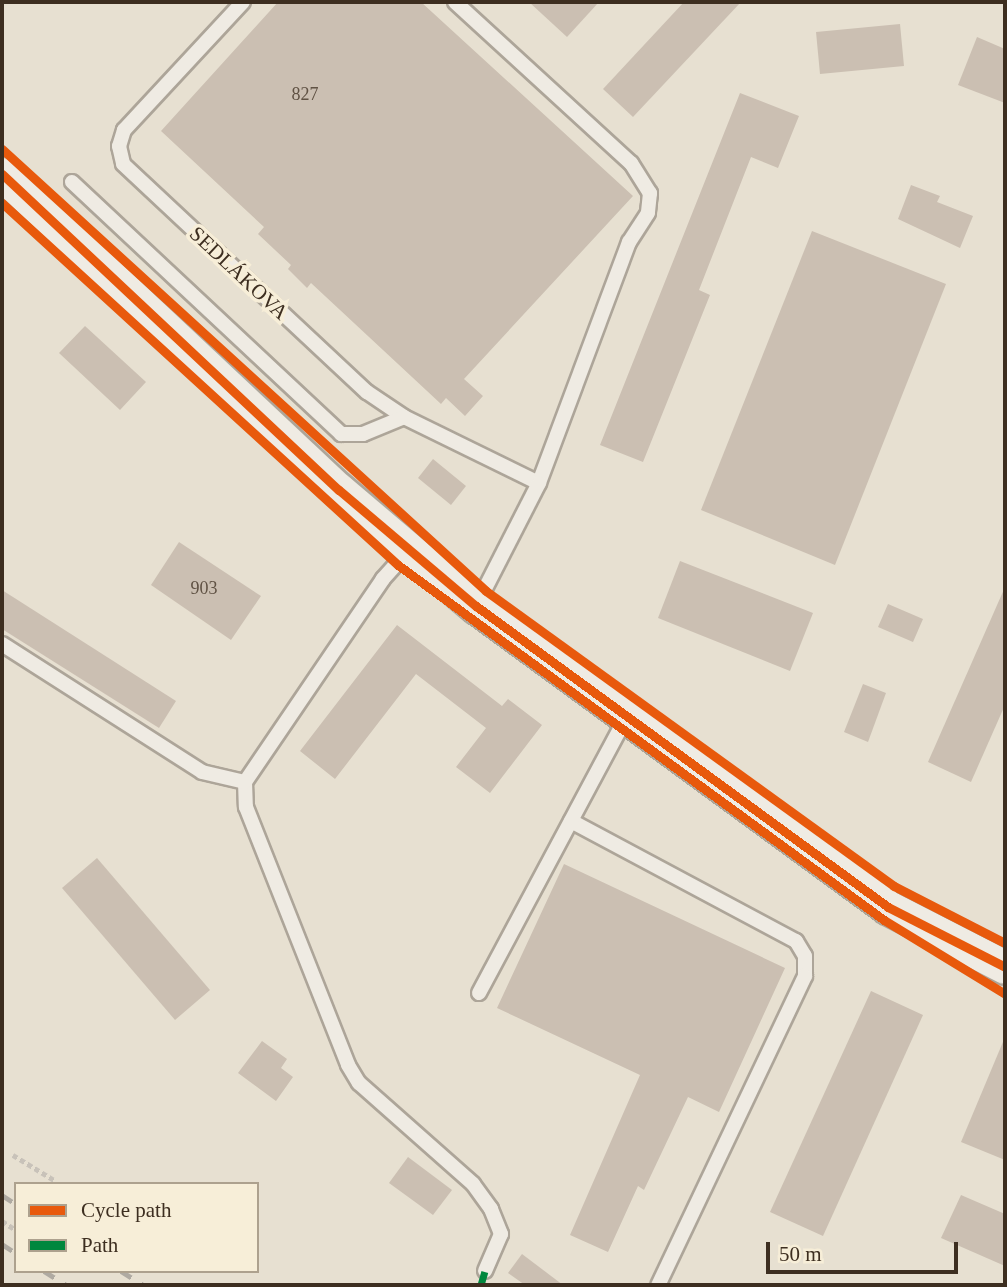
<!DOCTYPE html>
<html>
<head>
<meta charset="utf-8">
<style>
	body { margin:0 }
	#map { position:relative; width:1007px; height:1287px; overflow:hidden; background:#e7e0d1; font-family:"Times New Roman",serif }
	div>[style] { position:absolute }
	.building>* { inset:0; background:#cbbfb2 }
	.path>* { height:4.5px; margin-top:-2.25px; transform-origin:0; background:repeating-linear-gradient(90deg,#c8c2b9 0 5px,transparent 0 8.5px) }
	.roads { filter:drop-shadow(2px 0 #ada599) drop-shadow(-2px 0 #ada599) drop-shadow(0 2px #ada599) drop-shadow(0 -2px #ada599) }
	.service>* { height:14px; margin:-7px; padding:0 7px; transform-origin:7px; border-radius:7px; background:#efebe3 }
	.tertiary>* { height:33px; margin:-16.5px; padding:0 16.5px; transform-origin:16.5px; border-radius:16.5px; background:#efebe3 }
	.rail>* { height:5px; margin-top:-2.5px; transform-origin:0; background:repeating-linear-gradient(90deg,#afaaa2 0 12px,transparent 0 24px) }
	.quiet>* { height:7px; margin-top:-3.5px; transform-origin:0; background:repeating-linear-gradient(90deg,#00873e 0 14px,transparent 0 21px) }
	.cycleway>* { height:9px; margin:-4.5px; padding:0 4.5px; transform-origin:4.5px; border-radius:4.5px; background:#e8590c }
	span { translate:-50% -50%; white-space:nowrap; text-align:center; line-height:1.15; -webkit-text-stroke:7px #f7eed8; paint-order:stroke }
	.number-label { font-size:18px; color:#605244 }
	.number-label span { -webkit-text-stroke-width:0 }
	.street-label { font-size:21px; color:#3d2e20 }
	.frame { position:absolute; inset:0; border:4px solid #3d2e20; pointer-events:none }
	.legend { position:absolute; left:14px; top:1182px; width:245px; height:91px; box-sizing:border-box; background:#f7eed8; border:2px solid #ada18e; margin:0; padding:9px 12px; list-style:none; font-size:21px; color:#3d2e20 }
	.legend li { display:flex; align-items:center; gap:14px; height:35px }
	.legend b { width:35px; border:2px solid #ada18e }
	.scale { position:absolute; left:766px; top:1242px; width:192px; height:32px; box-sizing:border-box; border:4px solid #3d2e20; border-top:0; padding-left:9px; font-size:21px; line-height:24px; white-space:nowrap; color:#3d2e20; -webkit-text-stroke:5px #f7eed8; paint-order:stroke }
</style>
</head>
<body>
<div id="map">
	<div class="building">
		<i style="clip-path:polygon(278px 2px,421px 2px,633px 196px,464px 379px,483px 396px,465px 416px,446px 398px,441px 404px,311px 283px,307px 288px,288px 269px,291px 265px,258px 234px,264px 227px,161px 131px)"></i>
		<i style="clip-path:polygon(529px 2px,599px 2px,567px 37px)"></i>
		<i style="clip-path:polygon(684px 2px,741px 2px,633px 117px,603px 89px)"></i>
		<i style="clip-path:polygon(900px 24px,904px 66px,820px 74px,816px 32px)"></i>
		<i style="clip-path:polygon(977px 37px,1005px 49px,1005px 103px,958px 85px)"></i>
		<i style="clip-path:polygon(740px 93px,799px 116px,778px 168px,751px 157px,699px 290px,710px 295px,643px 462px,600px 445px)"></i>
		<i style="clip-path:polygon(911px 185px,940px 196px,937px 202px,973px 216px,960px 248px,898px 219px)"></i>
		<i style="clip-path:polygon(812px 231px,946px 284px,835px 565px,701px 510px)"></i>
		<i style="clip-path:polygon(85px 326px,146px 382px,120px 410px,59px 353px)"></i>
		<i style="clip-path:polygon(433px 459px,466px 486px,451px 505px,418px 478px)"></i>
		<i style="clip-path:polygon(179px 542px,261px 596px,231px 640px,151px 585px)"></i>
		<i style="clip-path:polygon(680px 561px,813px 613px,790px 671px,658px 618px)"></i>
		<i style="clip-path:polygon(1005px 587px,1005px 705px,971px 782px,928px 762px)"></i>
		<i style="clip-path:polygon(2px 590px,176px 701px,159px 728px,2px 629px)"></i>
		<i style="clip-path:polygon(888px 604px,923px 619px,913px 642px,878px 627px)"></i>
		<i style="clip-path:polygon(397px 625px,502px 706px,508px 699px,542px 725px,490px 793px,456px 767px,486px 728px,416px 674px,335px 779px,300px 751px)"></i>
		<i style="clip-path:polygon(863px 684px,886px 693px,868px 742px,844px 732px)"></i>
		<i style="clip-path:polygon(97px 858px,210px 990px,175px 1020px,62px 888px)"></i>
		<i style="clip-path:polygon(564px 864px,785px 968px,719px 1112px,688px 1097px,644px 1190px,638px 1186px,608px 1252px,570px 1235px,640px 1075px,497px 1008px)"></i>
		<i style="clip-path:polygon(871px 991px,923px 1015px,823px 1236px,770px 1212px)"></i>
		<i style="clip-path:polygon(1005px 1037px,1005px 1160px,961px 1142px)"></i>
		<i style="clip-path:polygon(262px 1041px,287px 1059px,281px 1068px,293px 1077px,276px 1101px,238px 1073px)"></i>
		<i style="clip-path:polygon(408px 1157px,452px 1190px,433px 1215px,389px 1183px)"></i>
		<i style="clip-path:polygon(961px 1195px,1005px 1214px,1005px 1266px,941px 1238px)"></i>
		<i style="clip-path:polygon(522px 1254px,563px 1285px,525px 1285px,508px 1273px)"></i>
	</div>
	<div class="path">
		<i style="left:13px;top:1155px;width:48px;rotate:31.4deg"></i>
		<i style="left:2px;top:1221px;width:17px;rotate:33deg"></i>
	</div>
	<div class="roads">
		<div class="service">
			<i style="left:243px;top:2px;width:175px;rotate:132.9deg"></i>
			<i style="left:124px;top:130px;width:17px;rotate:107deg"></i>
			<i style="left:119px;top:146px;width:18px;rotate:77deg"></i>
			<i style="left:123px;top:164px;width:334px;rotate:43.1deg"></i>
			<i style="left:367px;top:392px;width:45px;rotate:34deg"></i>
			<i style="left:404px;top:417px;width:150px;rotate:26.1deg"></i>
			<i style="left:455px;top:2px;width:239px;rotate:42.5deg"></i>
			<i style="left:631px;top:163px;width:36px;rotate:58deg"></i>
			<i style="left:650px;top:193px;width:20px;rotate:96deg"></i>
			<i style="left:648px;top:213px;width:35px;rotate:123deg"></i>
			<i style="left:629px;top:242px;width:257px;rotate:110.5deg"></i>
			<i style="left:539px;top:483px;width:138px;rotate:117.1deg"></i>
			<i style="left:72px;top:182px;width:369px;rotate:43.1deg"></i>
			<i style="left:341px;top:434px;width:22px"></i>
			<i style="left:363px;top:434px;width:44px;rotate:-22.5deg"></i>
			<i style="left:408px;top:551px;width:38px;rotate:132deg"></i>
			<i style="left:383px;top:579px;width:245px;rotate:124.2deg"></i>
			<i style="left:245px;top:782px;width:25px;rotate:88deg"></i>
			<i style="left:246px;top:807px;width:277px;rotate:68.4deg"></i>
			<i style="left:348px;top:1065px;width:21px;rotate:59deg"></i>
			<i style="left:359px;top:1083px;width:152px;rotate:41.5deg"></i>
			<i style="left:473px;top:1184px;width:31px;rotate:54deg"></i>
			<i style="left:491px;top:1209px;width:27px;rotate:68deg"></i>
			<i style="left:501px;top:1234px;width:40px;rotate:113.4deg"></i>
			<i style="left:2px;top:644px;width:237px;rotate:32.6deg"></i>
			<i style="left:202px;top:772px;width:44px;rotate:13.1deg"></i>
			<i style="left:571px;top:821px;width:255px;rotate:28.1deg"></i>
			<i style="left:796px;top:941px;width:17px;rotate:59deg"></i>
			<i style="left:805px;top:956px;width:20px;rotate:90deg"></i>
			<i style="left:805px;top:976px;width:342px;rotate:115.4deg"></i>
			<i style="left:479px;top:993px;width:314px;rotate:-61.9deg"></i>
		</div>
		<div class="tertiary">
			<i style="left:2px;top:174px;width:462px;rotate:43.2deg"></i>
			<i style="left:339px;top:490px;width:180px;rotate:40.3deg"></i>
			<i style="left:476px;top:606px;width:510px;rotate:36.15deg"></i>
			<i style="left:888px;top:907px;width:131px;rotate:27.1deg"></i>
		</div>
	</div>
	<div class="rail">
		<i style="left:2px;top:1195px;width:17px;rotate:33deg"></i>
		<i style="left:2px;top:1244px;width:17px;rotate:33deg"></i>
		<i style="left:44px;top:1271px;width:26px;rotate:32deg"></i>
		<i style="left:121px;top:1271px;width:26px;rotate:32deg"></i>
	</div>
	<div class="quiet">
		<i style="left:481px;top:1285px;width:15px;rotate:-74deg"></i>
	</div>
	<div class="cycleway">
		<i style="left:2px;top:149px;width:655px;rotate:42.4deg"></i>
		<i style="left:486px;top:591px;width:503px;rotate:35.87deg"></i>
		<i style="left:894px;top:886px;width:125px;rotate:27.2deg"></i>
		<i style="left:2px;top:174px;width:462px;rotate:43.2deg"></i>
		<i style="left:339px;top:490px;width:180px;rotate:40.3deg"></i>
		<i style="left:476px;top:606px;width:510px;rotate:36.15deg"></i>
		<i style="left:888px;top:907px;width:131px;rotate:27.1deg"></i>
		<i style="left:2px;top:203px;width:537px;rotate:42.43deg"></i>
		<i style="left:398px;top:565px;width:602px;rotate:36.15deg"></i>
		<i style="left:884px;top:920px;width:142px;rotate:31.4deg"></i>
	</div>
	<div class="number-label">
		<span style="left:305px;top:94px">827</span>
		<span style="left:204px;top:588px">903</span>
	</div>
	<div class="street-label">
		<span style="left:239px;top:273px;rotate:43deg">SEDLÁKOVA</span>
	</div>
	<div class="frame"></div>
	<ul class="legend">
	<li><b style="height:9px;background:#e8590c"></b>Cycle path</li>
	<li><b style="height:9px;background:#00873e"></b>Path</li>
	</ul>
	<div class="scale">50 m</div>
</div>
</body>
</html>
